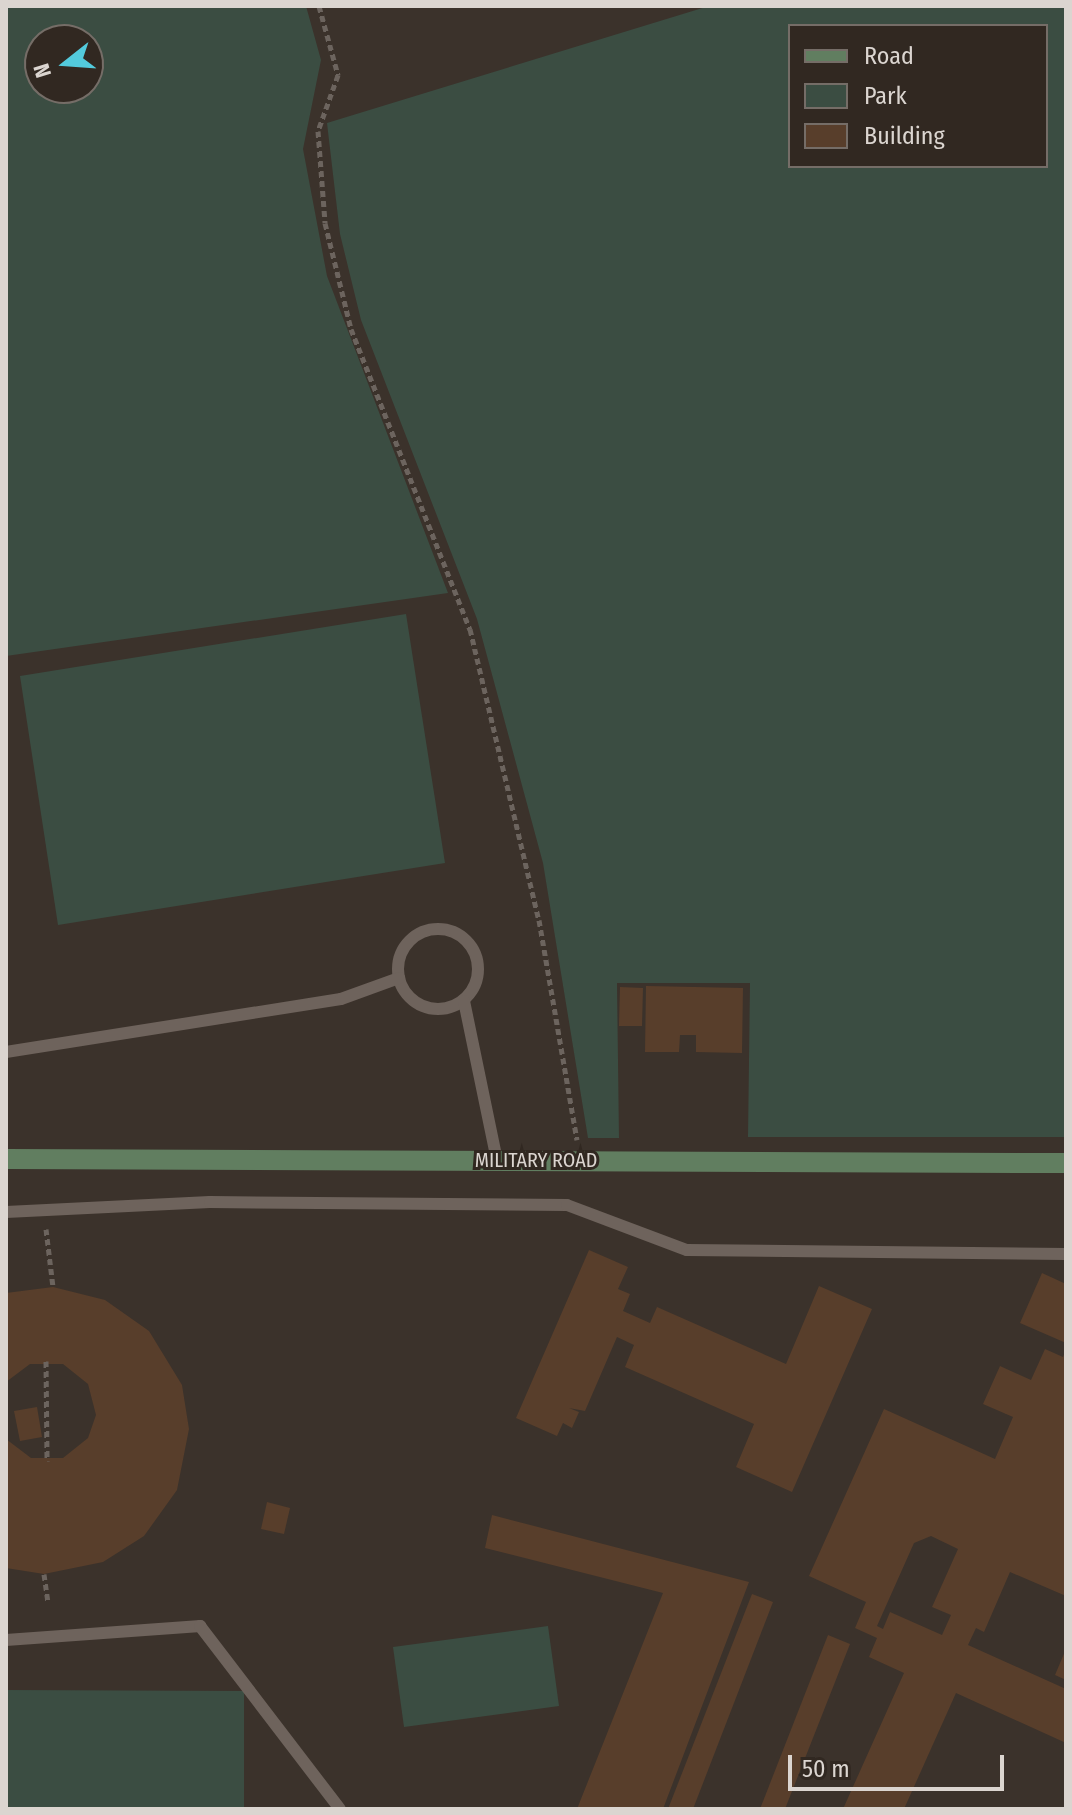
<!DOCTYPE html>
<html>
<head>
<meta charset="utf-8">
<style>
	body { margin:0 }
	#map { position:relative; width:1072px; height:1815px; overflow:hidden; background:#3b322b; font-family:"Fira Sans Condensed",sans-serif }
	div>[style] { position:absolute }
	.green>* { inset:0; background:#3b4d42 }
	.building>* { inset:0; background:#583e2b }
	.path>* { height:5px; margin-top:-2.5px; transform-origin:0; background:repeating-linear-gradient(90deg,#6c645e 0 6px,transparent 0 10px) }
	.lane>* { height:12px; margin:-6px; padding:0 6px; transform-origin:6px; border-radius:6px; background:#6e635c }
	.lane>.ring { margin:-6px; padding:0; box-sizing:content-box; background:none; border:12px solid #6e635c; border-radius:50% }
	.secondary>* { height:20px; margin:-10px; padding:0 10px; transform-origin:10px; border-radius:10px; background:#617e60 }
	span { translate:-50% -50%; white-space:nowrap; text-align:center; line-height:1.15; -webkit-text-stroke:6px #312821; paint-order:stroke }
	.street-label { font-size:20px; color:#dbd5d0 }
	.frame { position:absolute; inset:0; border:8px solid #dbd5d0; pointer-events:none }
	.legend { position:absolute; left:788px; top:24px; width:260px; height:144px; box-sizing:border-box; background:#312821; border:2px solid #756d67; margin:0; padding:10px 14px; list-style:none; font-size:24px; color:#dbd5d0 }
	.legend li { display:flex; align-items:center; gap:16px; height:40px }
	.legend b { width:40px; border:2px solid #756d67 }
	.north { position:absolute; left:24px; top:24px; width:80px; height:80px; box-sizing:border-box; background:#312821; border:2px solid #756d67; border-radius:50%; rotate:253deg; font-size:22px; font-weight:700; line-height:32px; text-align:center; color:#dbd5d0 }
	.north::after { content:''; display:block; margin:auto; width:28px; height:36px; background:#53cadc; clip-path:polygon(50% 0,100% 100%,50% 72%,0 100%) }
	.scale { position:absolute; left:788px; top:1755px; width:216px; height:36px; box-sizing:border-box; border:4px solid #dbd5d0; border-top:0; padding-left:10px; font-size:24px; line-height:28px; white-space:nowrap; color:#dbd5d0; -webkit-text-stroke:6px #312821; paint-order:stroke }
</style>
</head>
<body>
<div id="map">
	<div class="green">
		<i style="clip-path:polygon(evenodd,6px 6px,306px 6px,321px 60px,303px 149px,327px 276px,448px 593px,6px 656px,6px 6px,40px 40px,88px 40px,88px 88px,40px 88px,40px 40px)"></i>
		<i style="clip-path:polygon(evenodd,709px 6px,1066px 6px,1066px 1137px,748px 1137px,750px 983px,617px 983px,619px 1138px,588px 1138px,543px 863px,477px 619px,361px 320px,340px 234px,327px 123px,709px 6px,790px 26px,1046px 26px,1046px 166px,790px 166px,790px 26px)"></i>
		<i style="clip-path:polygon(406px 614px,445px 863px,58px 925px,20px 676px)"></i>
		<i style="clip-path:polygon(548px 1626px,559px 1706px,404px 1727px,393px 1647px)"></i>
		<i style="clip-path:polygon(6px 1690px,244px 1691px,244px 1809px,6px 1809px)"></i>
	</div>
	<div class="building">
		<i style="clip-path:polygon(646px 986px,743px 988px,742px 1053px,696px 1052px,696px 1035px,680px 1035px,679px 1052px,645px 1052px)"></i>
		<i style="clip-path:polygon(620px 987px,643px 988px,642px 1026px,619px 1026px)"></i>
		<i style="clip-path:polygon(589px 1250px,628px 1267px,618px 1289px,630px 1294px,623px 1311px,650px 1323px,657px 1307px,786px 1364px,819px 1286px,872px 1309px,792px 1492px,736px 1467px,754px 1424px,625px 1367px,634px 1345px,617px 1337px,585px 1411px,569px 1408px,579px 1412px,572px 1428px,563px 1423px,557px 1436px,516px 1418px)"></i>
		<i style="clip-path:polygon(1042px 1273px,1066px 1284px,1066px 1343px,1020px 1323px)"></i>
		<i style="clip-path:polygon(53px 1287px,105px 1300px,149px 1331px,182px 1385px,189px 1429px,177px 1490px,144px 1536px,103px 1562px,44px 1574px,6px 1568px,6px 1439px,31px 1458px,63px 1458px,88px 1438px,96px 1415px,88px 1384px,63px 1364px,30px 1364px,6px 1382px,6px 1293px)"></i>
		<i style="clip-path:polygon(evenodd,1045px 1349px,1063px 1357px,1066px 1350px,1066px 1596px,1010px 1572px,984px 1632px,976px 1628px,968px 1645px,1066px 1689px,1066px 1743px,956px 1693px,904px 1809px,843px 1809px,904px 1673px,869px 1657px,877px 1638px,855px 1628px,866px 1602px,809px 1576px,884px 1409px,995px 1459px,1013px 1417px,983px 1404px,1000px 1366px,1031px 1380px,1045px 1349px,931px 1536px,958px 1549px,932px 1607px,951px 1615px,942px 1635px,890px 1612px,883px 1629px,877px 1626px,914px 1543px,931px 1536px)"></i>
		<i style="clip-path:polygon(37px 1407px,42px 1437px,20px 1441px,14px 1411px)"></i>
		<i style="clip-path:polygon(267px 1502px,290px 1508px,284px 1534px,261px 1529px)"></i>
		<i style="clip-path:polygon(492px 1515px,749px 1582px,663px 1809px,577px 1809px,663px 1593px,485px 1548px)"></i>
		<i style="clip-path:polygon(752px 1594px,773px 1602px,693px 1809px,668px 1809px)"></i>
		<i style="clip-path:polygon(828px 1635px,850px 1644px,785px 1809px,760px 1809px)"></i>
		<i style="clip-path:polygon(1066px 1649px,1066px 1680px,1055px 1675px)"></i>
	</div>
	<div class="path">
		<i style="left:319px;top:6px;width:72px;rotate:74.6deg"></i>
		<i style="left:338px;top:75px;width:59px;rotate:109.7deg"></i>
		<i style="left:318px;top:131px;width:92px;rotate:85.6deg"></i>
		<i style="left:325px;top:223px;width:109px;rotate:76.2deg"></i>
		<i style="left:351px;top:329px;width:323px;rotate:68.4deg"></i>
		<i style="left:470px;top:629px;width:299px;rotate:76.7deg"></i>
		<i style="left:539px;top:920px;width:223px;rotate:80.2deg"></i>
		<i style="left:46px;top:1229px;width:58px;rotate:83.1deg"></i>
		<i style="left:46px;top:1361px;width:100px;rotate:89.4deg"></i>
		<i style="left:44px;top:1574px;width:28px;rotate:82deg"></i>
	</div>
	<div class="lane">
		<i class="ring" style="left:398px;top:929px;width:68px;height:68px"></i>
		<i style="left:464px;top:1001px;width:162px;rotate:78.3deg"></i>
		<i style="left:6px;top:1052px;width:339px;rotate:-9deg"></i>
		<i style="left:341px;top:999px;width:62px;rotate:-19.9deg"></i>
		<i style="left:6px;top:1212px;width:204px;rotate:-2.8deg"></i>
		<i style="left:210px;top:1202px;width:357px;rotate:0.5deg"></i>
		<i style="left:567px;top:1205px;width:128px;rotate:20.6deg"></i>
		<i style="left:687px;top:1250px;width:379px;rotate:0.6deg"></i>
		<i style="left:6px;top:1640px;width:195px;rotate:-4.1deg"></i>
		<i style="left:200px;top:1626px;width:230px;rotate:52.6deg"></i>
	</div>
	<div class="secondary">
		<i style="left:6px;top:1159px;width:1060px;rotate:0.22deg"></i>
	</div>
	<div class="street-label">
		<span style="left:536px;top:1160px">MILITARY ROAD</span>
	</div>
	<div class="frame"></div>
	<ul class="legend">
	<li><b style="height:10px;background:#617e60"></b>Road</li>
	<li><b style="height:22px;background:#3b4d42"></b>Park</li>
	<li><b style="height:22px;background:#583e2b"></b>Building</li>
	</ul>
	<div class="north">N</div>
	<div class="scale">50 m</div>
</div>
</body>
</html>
